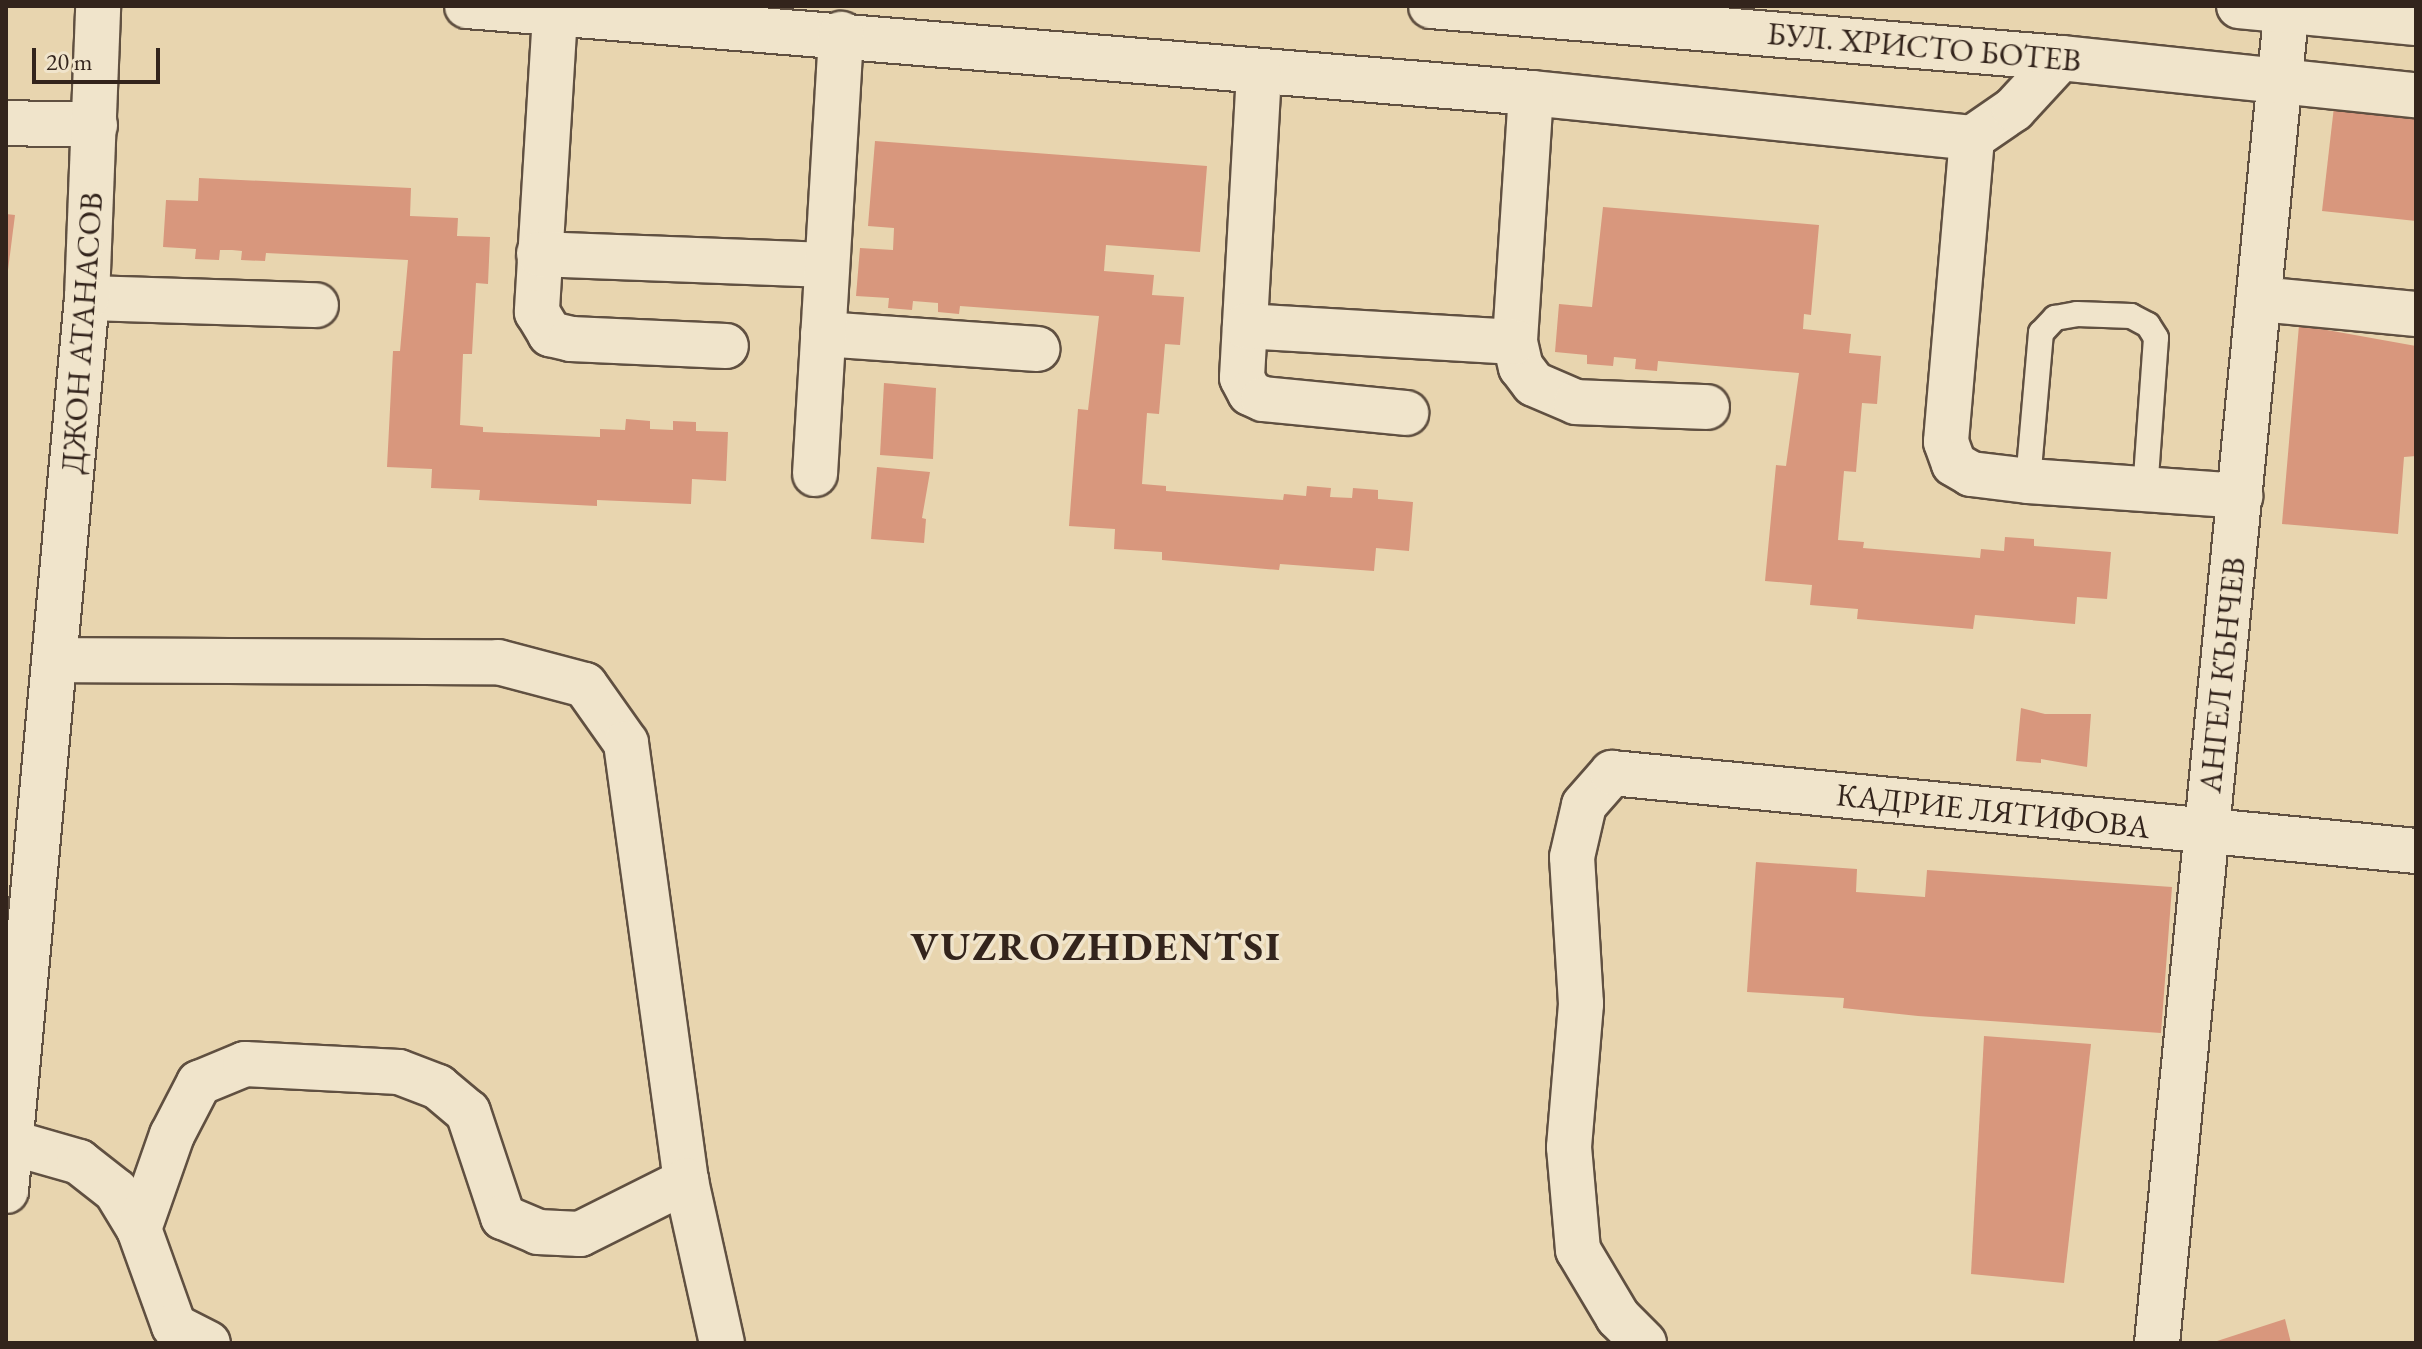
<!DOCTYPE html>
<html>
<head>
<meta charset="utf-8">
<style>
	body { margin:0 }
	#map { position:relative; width:2422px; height:1349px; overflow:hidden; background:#e8d5af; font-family:"EB Garamond",serif }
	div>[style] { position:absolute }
	.building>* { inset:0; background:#d8977d }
	.roads { filter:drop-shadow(2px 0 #605041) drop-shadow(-2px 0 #605041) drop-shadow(0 2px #605041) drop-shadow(0 -2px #605041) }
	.service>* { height:24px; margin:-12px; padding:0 12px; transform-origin:12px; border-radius:12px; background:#f0e4cb }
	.minor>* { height:44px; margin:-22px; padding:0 22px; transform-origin:22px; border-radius:22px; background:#f0e4cb }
	.secondary>* { height:44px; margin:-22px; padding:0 22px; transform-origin:22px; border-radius:22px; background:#f0e4cb }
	span { translate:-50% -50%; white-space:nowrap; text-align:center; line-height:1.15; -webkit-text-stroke:7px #f0e4cb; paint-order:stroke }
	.street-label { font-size:32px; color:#33241c }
	.district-label { font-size:40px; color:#33241c; font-weight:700; letter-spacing:2px }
	.frame { position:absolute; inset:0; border:8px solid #33241c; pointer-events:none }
	.scale { position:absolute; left:32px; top:48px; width:128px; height:36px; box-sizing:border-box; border:4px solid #33241c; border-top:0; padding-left:10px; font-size:24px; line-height:28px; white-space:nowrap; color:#33241c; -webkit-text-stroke:6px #f0e4cb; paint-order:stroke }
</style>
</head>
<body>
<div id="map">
	<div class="building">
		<i style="clip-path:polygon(2335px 98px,2416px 107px,2416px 221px,2322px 211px)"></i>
		<i style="clip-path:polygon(875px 141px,1207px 166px,1200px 252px,1106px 245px,1104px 271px,1154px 275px,1152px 295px,1184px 297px,1180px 345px,1165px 344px,1159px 414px,1147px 413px,1142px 484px,1166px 486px,1166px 491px,1283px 500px,1284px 494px,1306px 496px,1307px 486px,1331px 488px,1330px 497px,1352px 498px,1353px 488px,1378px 490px,1378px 499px,1413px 502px,1409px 551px,1376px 548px,1374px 571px,1280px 564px,1279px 570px,1162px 560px,1162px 552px,1114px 549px,1115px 529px,1069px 526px,1078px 409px,1088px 410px,1099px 316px,960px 306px,959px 314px,938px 312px,938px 303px,913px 301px,912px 310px,888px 308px,889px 298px,856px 296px,860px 248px,893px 250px,894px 228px,868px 226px)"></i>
		<i style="clip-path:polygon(199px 178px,411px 188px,410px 216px,458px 218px,457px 236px,490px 237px,488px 284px,476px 283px,472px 354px,463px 354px,460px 425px,483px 427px,483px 432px,600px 437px,600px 429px,625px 430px,626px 419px,650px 421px,650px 429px,673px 430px,673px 421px,696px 422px,696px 431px,728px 432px,726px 481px,692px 479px,691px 504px,597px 500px,597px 506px,479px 500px,480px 490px,431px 488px,432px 469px,387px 467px,393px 351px,400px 351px,408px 260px,266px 253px,265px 261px,241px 260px,242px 251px,232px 250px,220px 250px,219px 260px,195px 259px,196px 249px,163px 247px,166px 200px,198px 201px)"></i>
		<i style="clip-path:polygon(1603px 207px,1819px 225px,1811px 315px,1804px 314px,1803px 329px,1851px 334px,1849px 353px,1881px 356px,1877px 404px,1862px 403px,1856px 472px,1844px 471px,1838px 540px,1864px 542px,1863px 548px,1980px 558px,1981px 549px,2004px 551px,2005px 537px,2034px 539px,2034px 546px,2111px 552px,2107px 599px,2077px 597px,2075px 624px,1975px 615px,1973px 629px,1857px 619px,1858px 609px,1810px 605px,1812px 585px,1765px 581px,1776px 465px,1786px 466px,1799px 373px,1658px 361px,1657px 371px,1635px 369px,1636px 359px,1614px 357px,1613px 366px,1587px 364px,1587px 355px,1555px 352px,1559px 304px,1592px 307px)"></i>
		<i style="clip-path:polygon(6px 214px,15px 215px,8px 270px,6px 270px)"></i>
		<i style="clip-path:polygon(2299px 325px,2416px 346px,2416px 456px,2404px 457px,2398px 534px,2282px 524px)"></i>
		<i style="clip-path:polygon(884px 383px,936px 388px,933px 459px,880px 455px)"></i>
		<i style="clip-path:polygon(877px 467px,930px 472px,922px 518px,926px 519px,924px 543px,871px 539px)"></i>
		<i style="clip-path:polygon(2021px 708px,2045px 714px,2091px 714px,2087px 767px,2041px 759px,2041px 763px,2016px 761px)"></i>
		<i style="clip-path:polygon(1756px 862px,1857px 869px,1856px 892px,1925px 897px,1927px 870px,2172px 887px,2161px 1033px,1918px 1016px,1843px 1008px,1844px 998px,1747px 992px)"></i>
		<i style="clip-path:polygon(1984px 1036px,2091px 1044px,2064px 1283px,1971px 1274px)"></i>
		<i style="clip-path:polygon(2285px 1319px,2291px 1343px,2215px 1343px,2214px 1342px)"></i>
	</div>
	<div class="roads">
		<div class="service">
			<i style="left:2028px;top:481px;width:149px;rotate:-85deg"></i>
			<i style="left:2041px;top:333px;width:21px;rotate:-47deg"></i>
			<i style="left:2055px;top:318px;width:22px;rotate:-10deg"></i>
			<i style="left:2077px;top:314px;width:54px;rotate:2.1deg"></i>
			<i style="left:2131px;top:316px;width:19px;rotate:28deg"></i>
			<i style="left:2148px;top:325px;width:15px;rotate:58deg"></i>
			<i style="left:2156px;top:338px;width:152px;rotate:94.1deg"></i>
		</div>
		<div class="minor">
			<i style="left:467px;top:6px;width:1068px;rotate:4.67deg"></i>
			<i style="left:1531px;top:93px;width:443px;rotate:5.8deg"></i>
			<i style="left:1972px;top:138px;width:51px;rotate:-34.6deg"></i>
			<i style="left:2014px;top:109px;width:69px;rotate:-47.3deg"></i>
			<i style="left:555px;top:15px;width:298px;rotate:93.5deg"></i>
			<i style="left:537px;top:312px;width:26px;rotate:59deg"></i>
			<i style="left:550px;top:334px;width:22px;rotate:13deg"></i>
			<i style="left:571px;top:339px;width:155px;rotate:2.6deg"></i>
			<i style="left:1259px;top:73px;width:305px;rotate:93.2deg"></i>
			<i style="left:1242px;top:378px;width:17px;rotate:62deg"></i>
			<i style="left:1250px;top:393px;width:14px;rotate:25deg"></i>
			<i style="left:1263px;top:399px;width:144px;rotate:5.6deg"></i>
			<i style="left:1531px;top:93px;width:250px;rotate:93.7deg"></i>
			<i style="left:1515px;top:342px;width:26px;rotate:77deg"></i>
			<i style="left:1521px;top:367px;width:21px;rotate:53deg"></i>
			<i style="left:1534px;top:384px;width:46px;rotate:23.2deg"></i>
			<i style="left:1576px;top:402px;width:131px;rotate:2.2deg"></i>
			<i style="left:6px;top:123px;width:89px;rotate:1.3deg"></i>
			<i style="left:1972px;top:138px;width:305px;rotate:94.9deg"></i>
			<i style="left:1946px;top:442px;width:23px;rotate:70deg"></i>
			<i style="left:1954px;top:464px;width:20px;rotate:30deg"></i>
			<i style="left:1971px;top:474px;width:57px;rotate:7deg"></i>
			<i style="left:2028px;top:481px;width:213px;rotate:4deg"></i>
			<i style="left:539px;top:254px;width:286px;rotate:2.2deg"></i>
			<i style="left:87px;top:298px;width:229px;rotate:1.8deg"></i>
			<i style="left:2259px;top:299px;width:158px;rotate:5.5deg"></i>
			<i style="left:1245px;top:326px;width:270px;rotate:3.4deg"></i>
			<i style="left:823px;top:334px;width:215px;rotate:4deg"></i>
			<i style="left:815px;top:474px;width:441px;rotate:-86.6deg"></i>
			<i style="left:57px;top:660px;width:441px;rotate:0.3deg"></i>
			<i style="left:498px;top:662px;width:90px;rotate:14.8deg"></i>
			<i style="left:585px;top:685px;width:71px;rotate:54.7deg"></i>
			<i style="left:626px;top:743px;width:442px;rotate:82.2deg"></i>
			<i style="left:686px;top:1181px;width:166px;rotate:77.5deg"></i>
			<i style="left:6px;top:1141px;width:76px;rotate:16deg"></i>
			<i style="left:79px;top:1162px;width:47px;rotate:38.1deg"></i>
			<i style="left:116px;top:1191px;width:44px;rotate:58.8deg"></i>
			<i style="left:139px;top:1229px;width:103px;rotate:70.2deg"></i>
			<i style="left:174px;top:1326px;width:38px;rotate:27deg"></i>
			<i style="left:6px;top:1191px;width:897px;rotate:-84.82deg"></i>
			<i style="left:87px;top:298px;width:292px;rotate:-87.8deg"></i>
			<i style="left:139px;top:1229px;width:100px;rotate:-70.7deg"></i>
			<i style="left:172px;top:1135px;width:59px;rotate:-62.6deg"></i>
			<i style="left:199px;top:1083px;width:50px;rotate:-22.4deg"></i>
			<i style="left:245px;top:1064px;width:154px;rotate:3deg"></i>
			<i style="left:399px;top:1072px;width:42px;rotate:21deg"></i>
			<i style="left:438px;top:1087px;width:39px;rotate:40deg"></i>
			<i style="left:468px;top:1112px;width:111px;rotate:71.6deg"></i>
			<i style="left:503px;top:1217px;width:38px;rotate:23deg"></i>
			<i style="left:538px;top:1232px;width:42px;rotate:2.7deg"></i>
			<i style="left:580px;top:1234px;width:119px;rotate:-26.6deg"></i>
			<i style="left:1644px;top:1343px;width:37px;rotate:-135deg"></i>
			<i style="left:1618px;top:1317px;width:78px;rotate:-120.8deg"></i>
			<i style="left:1578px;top:1250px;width:103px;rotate:-95deg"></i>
			<i style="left:1569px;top:1147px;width:144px;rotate:-85.2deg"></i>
			<i style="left:1581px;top:1004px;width:147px;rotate:-93.5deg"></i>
			<i style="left:1572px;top:857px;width:53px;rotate:-77deg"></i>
			<i style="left:1584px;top:805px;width:43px;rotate:-48.8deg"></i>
			<i style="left:1612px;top:773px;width:808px;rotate:5.54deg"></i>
			<i style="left:2157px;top:1343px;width:1343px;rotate:-84.45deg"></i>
		</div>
		<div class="secondary">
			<i style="left:1431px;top:6px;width:632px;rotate:4.72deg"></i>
			<i style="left:2061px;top:58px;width:357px;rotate:6deg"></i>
			<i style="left:2239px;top:6px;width:178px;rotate:5.5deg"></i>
		</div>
	</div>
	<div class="street-label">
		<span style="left:1924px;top:47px;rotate:5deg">БУЛ. ХРИСТО БОТЕВ</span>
		<span style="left:82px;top:333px;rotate:-86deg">ДЖОН АТАНАСОВ</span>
		<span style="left:2222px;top:675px;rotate:-84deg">АНГЕЛ КЪНЧЕВ</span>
		<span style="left:1993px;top:811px;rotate:6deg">КАДРИЕ ЛЯТИФОВА</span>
	</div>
	<div class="district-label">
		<span style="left:1096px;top:946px">VUZROZHDENTSI</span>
	</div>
	<div class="frame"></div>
	<div class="scale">20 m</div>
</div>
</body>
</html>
